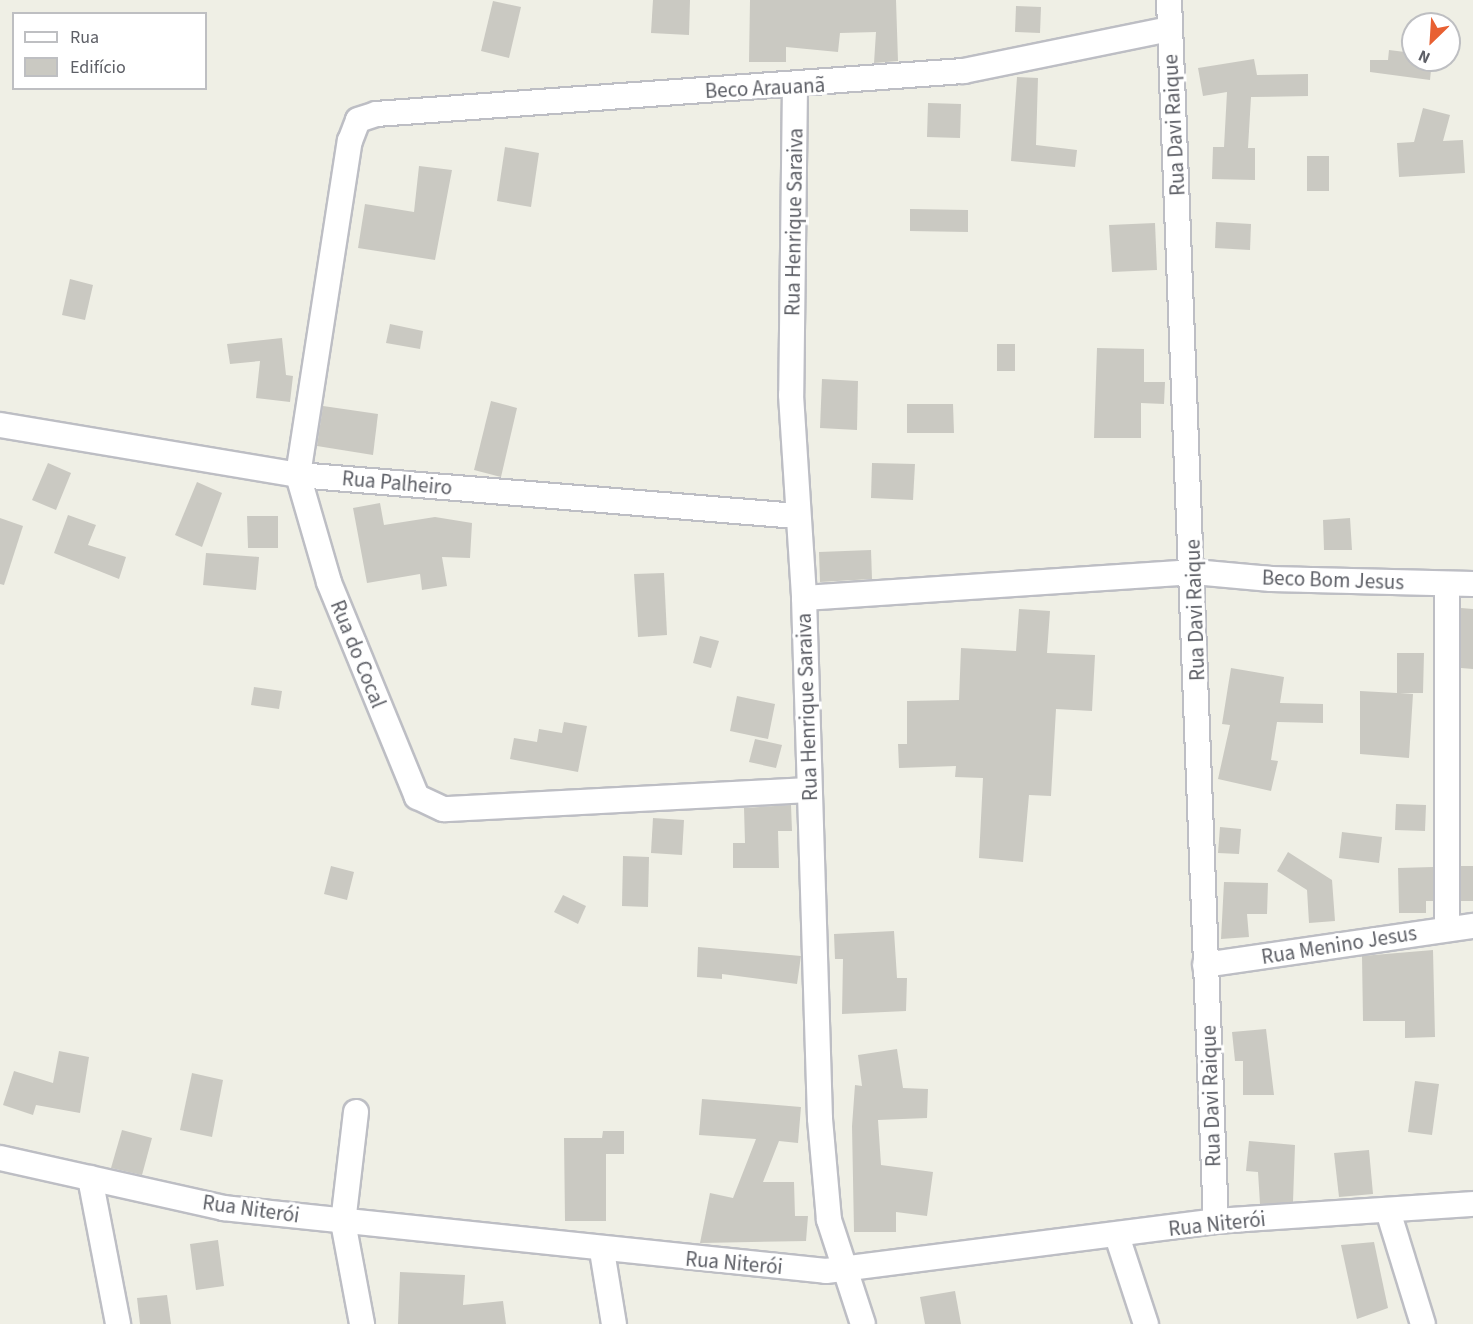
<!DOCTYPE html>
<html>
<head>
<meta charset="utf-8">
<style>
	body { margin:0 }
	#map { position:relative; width:1473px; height:1324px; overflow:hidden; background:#efefe5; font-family:"Source Sans 3",sans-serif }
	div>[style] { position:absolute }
	.building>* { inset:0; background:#cac9c2 }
	.roads { filter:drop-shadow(2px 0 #bdbec4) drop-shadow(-2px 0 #bdbec4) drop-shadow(0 2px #bdbec4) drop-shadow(0 -2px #bdbec4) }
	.minor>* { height:24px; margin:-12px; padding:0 12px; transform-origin:12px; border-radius:12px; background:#fff }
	span { translate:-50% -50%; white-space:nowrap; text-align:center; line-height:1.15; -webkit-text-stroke:6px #fff; paint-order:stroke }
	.street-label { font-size:21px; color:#5d5f66 }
	.legend { position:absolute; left:12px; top:12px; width:195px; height:78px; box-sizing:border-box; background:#fff; border:2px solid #bebfc2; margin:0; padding:8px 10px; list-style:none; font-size:18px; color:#5d5f66 }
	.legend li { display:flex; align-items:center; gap:12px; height:30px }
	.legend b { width:30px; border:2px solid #bebfc2 }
	.north { position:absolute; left:1401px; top:12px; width:60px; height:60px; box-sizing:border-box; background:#fff; border:2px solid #bebfc2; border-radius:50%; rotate:205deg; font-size:16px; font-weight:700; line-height:24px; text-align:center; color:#5d5f66 }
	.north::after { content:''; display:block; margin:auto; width:21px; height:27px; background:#e86032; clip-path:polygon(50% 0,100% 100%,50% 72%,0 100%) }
</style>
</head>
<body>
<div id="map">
	<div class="building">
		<i style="clip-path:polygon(653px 0,690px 0,689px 35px,651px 33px)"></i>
		<i style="clip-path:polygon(750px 0,896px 0,898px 61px,874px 63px,876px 32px,840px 33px,838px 52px,786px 47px,786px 62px,749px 62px)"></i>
		<i style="clip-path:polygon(493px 1px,521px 7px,509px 58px,481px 51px)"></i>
		<i style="clip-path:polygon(1016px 6px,1041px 7px,1040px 33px,1015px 32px)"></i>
		<i style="clip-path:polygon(1389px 50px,1413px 53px,1413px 60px,1432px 60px,1430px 80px,1370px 72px,1370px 60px,1388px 60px)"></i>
		<i style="clip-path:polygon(1254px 59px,1257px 75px,1308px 74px,1308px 96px,1251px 97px,1248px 148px,1255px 148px,1255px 180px,1212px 179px,1213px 147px,1224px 147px,1227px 92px,1203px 96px,1198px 68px)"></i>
		<i style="clip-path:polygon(1017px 77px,1038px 78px,1036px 145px,1077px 150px,1075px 167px,1011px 161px)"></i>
		<i style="clip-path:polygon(928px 103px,961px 104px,960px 138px,927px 137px)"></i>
		<i style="clip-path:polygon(1423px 108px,1450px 115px,1443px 141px,1463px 140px,1465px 173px,1399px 177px,1397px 143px,1414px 142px)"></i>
		<i style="clip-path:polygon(505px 147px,539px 153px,531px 207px,497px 201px)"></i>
		<i style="clip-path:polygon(1307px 156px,1329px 156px,1329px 191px,1307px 191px)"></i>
		<i style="clip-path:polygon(419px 166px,452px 170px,435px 260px,358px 248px,365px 204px,414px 212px)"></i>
		<i style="clip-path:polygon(910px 209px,968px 210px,968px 232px,910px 231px)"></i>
		<i style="clip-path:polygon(1216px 222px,1251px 224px,1250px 250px,1215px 248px)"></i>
		<i style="clip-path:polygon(1155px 223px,1157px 270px,1112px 272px,1109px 225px)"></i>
		<i style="clip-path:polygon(70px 279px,93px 285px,85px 320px,62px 315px)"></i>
		<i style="clip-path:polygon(390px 324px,423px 331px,420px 349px,386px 343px)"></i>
		<i style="clip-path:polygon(282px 338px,286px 375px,293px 376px,290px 402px,256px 398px,260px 361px,230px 364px,227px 344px)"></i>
		<i style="clip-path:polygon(997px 344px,1015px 344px,1015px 371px,997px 371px)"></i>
		<i style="clip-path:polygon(1097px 348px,1144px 349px,1144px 382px,1165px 382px,1164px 404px,1141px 403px,1141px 438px,1094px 438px)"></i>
		<i style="clip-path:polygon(822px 379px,858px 381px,857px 430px,820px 428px)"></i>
		<i style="clip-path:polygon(491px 401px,517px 408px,501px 477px,474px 470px)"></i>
		<i style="clip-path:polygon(907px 404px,953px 404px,954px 433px,907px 433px)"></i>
		<i style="clip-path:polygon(323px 406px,378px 414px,373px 455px,317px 446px)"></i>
		<i style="clip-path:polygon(48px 463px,71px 473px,56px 510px,32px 500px)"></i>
		<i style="clip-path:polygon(872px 463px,915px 464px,913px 500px,871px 498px)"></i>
		<i style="clip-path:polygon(197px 482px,222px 493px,202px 547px,175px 535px)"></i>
		<i style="clip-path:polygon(380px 503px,384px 525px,435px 517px,472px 523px,470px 558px,442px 557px,447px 586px,422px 590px,420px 574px,367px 583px,353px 508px)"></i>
		<i style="clip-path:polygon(68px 515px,96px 525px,88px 545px,126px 557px,119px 579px,54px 553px)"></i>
		<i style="clip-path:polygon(247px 516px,278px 516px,278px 548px,248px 548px)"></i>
		<i style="clip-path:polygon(0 518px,23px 526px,4px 585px,0 584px)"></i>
		<i style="clip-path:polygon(1350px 518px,1352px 550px,1324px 550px,1323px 520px)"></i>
		<i style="clip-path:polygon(871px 550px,872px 579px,820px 582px,819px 552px)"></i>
		<i style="clip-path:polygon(206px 553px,259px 557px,256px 590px,203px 585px)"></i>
		<i style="clip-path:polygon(664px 573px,667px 635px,638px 637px,634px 574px)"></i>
		<i style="clip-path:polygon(1461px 608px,1473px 609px,1473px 669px,1461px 668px)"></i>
		<i style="clip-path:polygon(1019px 609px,1050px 611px,1047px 653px,1095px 655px,1092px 711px,1056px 709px,1051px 796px,1029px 795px,1023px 862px,979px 858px,983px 778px,955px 777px,956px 766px,899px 768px,898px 744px,907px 744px,907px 701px,959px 700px,961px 648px,1016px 651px)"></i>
		<i style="clip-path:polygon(700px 636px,719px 641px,711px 668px,693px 663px)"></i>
		<i style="clip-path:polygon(1397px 653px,1424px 653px,1423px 693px,1400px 693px,1413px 694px,1409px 758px,1360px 754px,1360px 691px,1397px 693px)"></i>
		<i style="clip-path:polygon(1231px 668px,1284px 677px,1280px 703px,1323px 704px,1323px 723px,1277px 722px,1271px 760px,1278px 761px,1271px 791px,1218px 779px,1230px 725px,1222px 724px)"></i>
		<i style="clip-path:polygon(254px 687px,282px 691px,279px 709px,251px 705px)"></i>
		<i style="clip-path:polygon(737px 696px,775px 704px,768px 739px,730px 731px)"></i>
		<i style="clip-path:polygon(564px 722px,587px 726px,578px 772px,510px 759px,514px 738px,537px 742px,539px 729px,562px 733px)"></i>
		<i style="clip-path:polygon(755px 739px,782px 745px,776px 768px,749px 762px)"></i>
		<i style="clip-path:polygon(1396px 804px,1426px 805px,1425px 831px,1395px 830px)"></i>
		<i style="clip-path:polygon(791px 805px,792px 831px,778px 831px,779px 868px,733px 868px,733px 843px,745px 843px,744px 808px)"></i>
		<i style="clip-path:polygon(653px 818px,684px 820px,682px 855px,651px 853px)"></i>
		<i style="clip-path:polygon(1220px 827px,1241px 829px,1239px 854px,1218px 853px)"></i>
		<i style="clip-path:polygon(1342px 832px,1382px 837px,1379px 863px,1339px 858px)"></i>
		<i style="clip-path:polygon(1288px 852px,1332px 880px,1335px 921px,1309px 923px,1307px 890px,1277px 871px)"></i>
		<i style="clip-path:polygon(623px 856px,649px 857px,648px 907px,622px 906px)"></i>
		<i style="clip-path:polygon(331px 866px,354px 872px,347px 900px,324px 894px)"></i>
		<i style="clip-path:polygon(1461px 866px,1473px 866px,1473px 901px,1461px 901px)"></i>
		<i style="clip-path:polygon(1433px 867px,1433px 901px,1426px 901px,1426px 913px,1399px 913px,1398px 868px)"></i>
		<i style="clip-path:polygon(1224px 882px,1268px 883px,1267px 914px,1247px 914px,1249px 937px,1221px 939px)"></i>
		<i style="clip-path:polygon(563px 895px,586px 906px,578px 924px,554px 912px)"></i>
		<i style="clip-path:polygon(894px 931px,897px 978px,907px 978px,906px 1011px,842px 1014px,843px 959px,835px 959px,834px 934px)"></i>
		<i style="clip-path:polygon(698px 947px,801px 956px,797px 984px,722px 974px,722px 979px,697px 977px)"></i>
		<i style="clip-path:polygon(1433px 950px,1435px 1037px,1405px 1038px,1405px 1021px,1363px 1021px,1362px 956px)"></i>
		<i style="clip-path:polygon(1266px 1029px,1274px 1095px,1243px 1095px,1243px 1061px,1235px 1061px,1232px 1032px)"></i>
		<i style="clip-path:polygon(897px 1049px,903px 1088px,928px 1089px,927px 1118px,878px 1120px,881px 1165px,933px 1172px,927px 1216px,896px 1212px,896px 1232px,854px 1232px,852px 1126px,855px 1085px,862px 1086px,858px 1055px)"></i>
		<i style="clip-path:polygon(59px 1051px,89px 1057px,80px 1113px,36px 1105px,33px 1115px,3px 1105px,14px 1071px,53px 1083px)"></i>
		<i style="clip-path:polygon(192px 1073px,223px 1080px,212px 1137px,180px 1130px)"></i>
		<i style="clip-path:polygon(1415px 1081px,1439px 1084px,1432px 1135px,1408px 1132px)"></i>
		<i style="clip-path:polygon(702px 1099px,801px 1107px,798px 1143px,779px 1141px,763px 1182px,794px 1182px,795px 1216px,808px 1216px,806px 1241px,700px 1243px,710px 1193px,733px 1198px,756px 1139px,699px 1135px)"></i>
		<i style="clip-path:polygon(122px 1130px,152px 1138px,142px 1175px,111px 1168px)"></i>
		<i style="clip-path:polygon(603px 1131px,624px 1131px,624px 1154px,606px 1154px,606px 1221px,565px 1221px,564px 1138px,602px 1138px)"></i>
		<i style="clip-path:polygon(1249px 1141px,1295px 1145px,1293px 1202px,1260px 1204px,1258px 1172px,1246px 1171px)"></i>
		<i style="clip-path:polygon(1369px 1150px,1373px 1194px,1339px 1197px,1334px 1153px)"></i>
		<i style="clip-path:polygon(218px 1240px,224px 1286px,196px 1290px,190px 1244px)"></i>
		<i style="clip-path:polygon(1374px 1242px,1388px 1308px,1357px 1319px,1341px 1245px)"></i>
		<i style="clip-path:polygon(400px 1272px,465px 1275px,463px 1305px,503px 1301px,506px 1324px,398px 1324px)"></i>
		<i style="clip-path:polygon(955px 1291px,961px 1324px,925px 1324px,920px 1297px)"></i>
		<i style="clip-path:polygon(167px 1295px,171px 1324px,140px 1324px,137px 1298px)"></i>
	</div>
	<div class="roads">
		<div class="minor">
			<i style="left:1169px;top:0;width:1222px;rotate:87.8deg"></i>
			<i style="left:795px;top:85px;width:310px;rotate:90.7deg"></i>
			<i style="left:791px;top:395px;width:203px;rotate:86.3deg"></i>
			<i style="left:804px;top:598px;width:521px;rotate:88.24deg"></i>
			<i style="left:820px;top:1119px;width:101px;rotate:84.9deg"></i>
			<i style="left:829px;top:1220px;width:109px;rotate:71.9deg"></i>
			<i style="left:0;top:425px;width:302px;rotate:9.5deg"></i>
			<i style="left:298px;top:475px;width:501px;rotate:4.7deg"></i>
			<i style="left:1447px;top:584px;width:345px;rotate:90deg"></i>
			<i style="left:804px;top:598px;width:391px;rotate:-3.8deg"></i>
			<i style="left:1194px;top:572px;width:77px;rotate:5.2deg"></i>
			<i style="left:1271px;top:579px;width:202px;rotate:1.4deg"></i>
			<i style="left:809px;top:790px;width:366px;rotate:177deg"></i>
			<i style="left:443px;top:809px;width:29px;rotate:-155deg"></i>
			<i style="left:417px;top:797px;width:232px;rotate:-112.3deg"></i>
			<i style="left:329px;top:582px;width:111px;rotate:-106.2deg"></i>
			<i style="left:298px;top:475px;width:338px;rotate:-81.2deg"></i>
			<i style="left:350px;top:141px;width:22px;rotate:-69deg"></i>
			<i style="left:358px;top:120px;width:19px;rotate:-18deg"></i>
			<i style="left:376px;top:114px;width:589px;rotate:-4.19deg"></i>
			<i style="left:963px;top:71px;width:210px;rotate:-11.5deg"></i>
			<i style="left:1205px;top:965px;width:271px;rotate:-8.3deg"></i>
			<i style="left:356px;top:1112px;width:111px;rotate:96.7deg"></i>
			<i style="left:343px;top:1222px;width:104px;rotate:79.4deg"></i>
			<i style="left:0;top:1158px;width:229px;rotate:12.6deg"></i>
			<i style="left:223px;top:1208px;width:606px;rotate:5.96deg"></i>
			<i style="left:826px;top:1271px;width:393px;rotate:-7.3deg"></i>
			<i style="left:1216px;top:1221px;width:258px;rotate:-3.8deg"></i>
			<i style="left:90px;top:1178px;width:149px;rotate:79.1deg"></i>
			<i style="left:1388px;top:1211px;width:118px;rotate:72.8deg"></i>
			<i style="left:1117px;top:1236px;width:93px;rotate:71.8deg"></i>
			<i style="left:602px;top:1251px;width:74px;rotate:80.7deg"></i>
		</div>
	</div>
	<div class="street-label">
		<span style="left:765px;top:88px;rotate:-3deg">Beco Arauanã</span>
		<span style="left:1174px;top:125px;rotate:-93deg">Rua Davi Raique</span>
		<span style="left:794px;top:222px;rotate:-89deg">Rua Henrique Saraiva</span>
		<span style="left:397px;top:483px;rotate:5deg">Rua Palheiro</span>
		<span style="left:1333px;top:580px;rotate:2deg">Beco Bom Jesus</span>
		<span style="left:1195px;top:610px;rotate:-92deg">Rua Davi Raique</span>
		<span style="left:358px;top:654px;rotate:68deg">Rua do Cocal</span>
		<span style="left:807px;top:707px;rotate:-92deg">Rua Henrique Saraiva</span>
		<span style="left:1339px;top:945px;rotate:-9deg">Rua Menino Jesus</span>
		<span style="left:1211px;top:1096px;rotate:-92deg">Rua Davi Raique</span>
		<span style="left:251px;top:1209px;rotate:8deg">Rua Niterói</span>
		<span style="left:1217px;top:1224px;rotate:-6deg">Rua Niterói</span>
		<span style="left:734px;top:1263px;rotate:5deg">Rua Niterói</span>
	</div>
	<ul class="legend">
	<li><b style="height:8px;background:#fff"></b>Rua</li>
	<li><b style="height:16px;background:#cac9c2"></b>Edifício</li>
	</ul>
	<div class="north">N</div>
</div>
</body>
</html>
